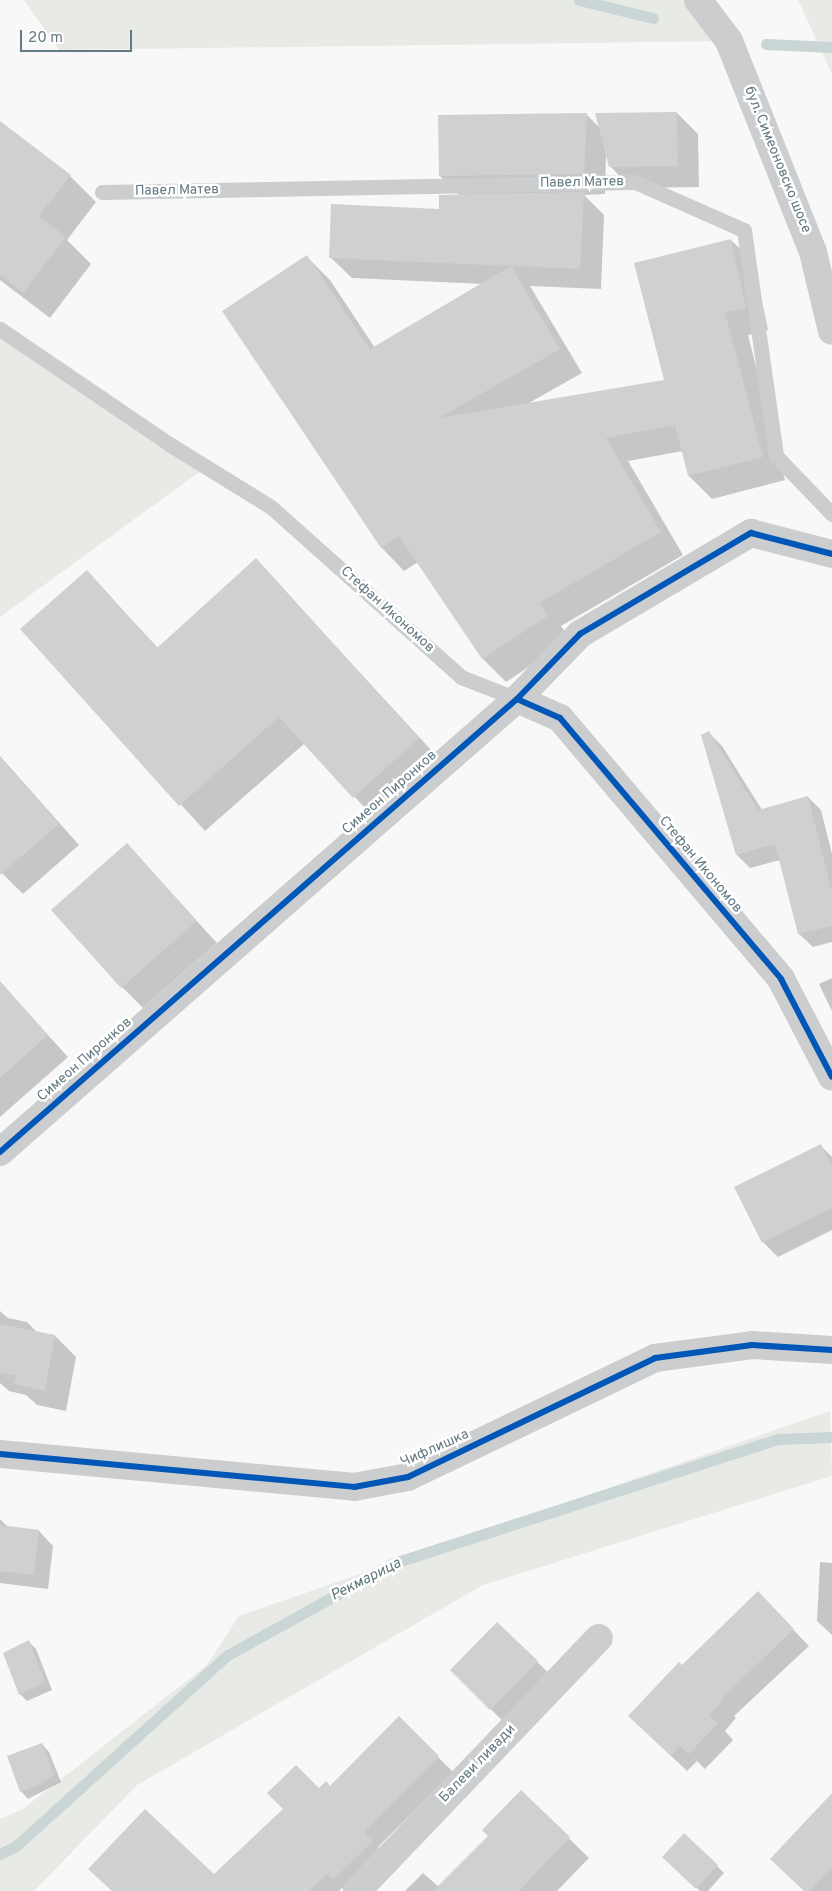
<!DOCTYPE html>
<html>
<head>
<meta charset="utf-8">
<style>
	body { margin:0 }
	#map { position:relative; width:832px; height:1891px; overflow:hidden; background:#f8f8f8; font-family:Overpass,sans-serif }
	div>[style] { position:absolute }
	.green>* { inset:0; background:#e8eae5 }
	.shadow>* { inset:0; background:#0003 }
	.stream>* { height:11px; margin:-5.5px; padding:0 5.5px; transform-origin:5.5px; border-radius:5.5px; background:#cad5d6 }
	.building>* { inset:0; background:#ced0d1 }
	.service>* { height:15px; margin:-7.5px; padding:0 7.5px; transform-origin:7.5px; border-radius:7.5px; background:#cbcdce }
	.minor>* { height:28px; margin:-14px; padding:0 14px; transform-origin:14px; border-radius:14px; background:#cbcdce }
	.tertiary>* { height:28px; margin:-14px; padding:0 14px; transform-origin:14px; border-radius:14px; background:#cbcdce }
	.cycleway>* { height:6px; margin:-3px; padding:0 3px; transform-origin:3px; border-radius:3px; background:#0057b8 }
	span { translate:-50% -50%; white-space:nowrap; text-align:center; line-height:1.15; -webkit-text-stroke:5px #fff; paint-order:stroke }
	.street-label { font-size:14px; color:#637983 }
	.water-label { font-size:15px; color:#5e787c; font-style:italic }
	.scale { position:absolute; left:20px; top:30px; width:112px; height:22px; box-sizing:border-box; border:2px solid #637983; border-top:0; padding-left:6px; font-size:15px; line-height:18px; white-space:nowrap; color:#637983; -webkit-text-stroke:4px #fff; paint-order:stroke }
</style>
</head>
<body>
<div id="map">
	<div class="green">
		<i style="clip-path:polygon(24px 0,698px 0,729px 41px,59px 50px)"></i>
		<i style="clip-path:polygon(798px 0,832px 0,832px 74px)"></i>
		<i style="clip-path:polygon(0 329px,202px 470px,0 617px)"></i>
		<i style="clip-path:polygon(830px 1411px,832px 1476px,483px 1585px,137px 1785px,34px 1891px,0 1891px,0 1819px,23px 1809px,207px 1665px,239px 1616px)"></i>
	</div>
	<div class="shadow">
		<i style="clip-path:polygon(677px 113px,698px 134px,699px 187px,631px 188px,610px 166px,606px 155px,605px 194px,584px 195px,604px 215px,601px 289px,530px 286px,582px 373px,527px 404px,665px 381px,731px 240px,754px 263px,768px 330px,748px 335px,785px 480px,712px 499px,689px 476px,683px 451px,628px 461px,683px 555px,561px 626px,570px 639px,506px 682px,483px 659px,418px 562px,404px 571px,382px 548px,224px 312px,307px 257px,330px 280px,375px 348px,484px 284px,352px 278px,330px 257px,441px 210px,460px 196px,440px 176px,586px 114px,600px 128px)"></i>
		<i style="clip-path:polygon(0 123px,70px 176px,96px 202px,67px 240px,91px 264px,50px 318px,0 280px)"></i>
		<i style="clip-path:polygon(256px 560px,444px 764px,379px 823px,305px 743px,205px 831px,22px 629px,87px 572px,158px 648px)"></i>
		<i style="clip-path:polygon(709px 733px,722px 746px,762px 810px,808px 797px,821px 810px,832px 854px,832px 942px,813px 947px,799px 934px,780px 860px,750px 868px,737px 855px,703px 735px)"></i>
		<i style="clip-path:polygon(0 756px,79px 845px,23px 894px,0 871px)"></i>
		<i style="clip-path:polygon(127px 845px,217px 943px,143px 1008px,122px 987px)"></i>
		<i style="clip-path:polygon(832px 978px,832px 1011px,819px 984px)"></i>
		<i style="clip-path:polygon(5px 988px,68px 1057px,0 1117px,0 992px)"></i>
		<i style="clip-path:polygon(821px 1146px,832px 1157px,832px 1230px,778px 1257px,763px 1242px)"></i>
		<i style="clip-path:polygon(0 1311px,8px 1318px,27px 1322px,38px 1333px,55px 1336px,76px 1357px,66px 1411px,37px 1405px,26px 1395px,9px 1391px,0 1383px)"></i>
		<i style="clip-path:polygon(0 1519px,8px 1527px,39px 1531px,53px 1546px,48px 1589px,0 1583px)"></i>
		<i style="clip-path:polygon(820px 1562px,832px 1563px,832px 1635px,817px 1621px)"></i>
		<i style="clip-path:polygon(773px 1609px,809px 1646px,734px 1716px,736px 1718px,725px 1731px,733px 1740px,705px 1769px,697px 1761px,687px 1771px,645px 1731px,682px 1666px)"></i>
		<i style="clip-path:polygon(497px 1623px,559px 1683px,512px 1730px,451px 1670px)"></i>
		<i style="clip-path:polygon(29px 1642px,36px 1649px,52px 1690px,27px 1701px,20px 1694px)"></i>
		<i style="clip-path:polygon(399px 1718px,453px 1772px,378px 1847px,387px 1857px,345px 1891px,342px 1888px,339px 1891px,237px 1891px,319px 1790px,330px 1787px)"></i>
		<i style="clip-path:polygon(42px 1744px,49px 1752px,61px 1782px,28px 1799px,21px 1791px)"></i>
		<i style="clip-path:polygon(521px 1792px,589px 1858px,557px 1891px,405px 1891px,423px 1873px,439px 1887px,490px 1836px)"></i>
		<i style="clip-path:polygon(832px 1795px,832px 1891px,805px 1891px)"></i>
		<i style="clip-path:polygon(671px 1865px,717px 1866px,724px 1873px,708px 1891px,700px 1891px)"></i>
	</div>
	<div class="stream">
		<i style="left:579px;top:0;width:76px;rotate:13.7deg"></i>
		<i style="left:766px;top:44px;width:66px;rotate:2.6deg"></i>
		<i style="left:0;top:1854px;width:18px;rotate:-27deg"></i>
		<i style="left:16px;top:1846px;width:283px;rotate:-42.1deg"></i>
		<i style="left:226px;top:1656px;width:192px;rotate:-29deg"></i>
		<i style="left:394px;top:1563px;width:404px;rotate:-17.9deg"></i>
		<i style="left:778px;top:1439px;width:54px;rotate:-2.1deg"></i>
	</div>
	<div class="building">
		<i style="clip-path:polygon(677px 112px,678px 166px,609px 167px,595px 113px)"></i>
		<i style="clip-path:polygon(587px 113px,584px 174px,439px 176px,438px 115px)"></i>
		<i style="clip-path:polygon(0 121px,71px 175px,39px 216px,66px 237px,23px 293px,0 275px)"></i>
		<i style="clip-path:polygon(584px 192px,580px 269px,329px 258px,331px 204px,439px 209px,439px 195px)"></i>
		<i style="clip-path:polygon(731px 239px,746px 308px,725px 312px,763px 457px,688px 476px,675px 425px,606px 438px,661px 532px,539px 603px,548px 616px,482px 659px,399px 536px,381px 548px,222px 311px,307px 255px,370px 349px,511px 266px,560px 349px,439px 418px,664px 380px,634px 263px)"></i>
		<i style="clip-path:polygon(256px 558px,419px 738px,353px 798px,279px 717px,179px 806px,20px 629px,87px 570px,157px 648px)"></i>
		<i style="clip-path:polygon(709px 731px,758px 810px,808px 796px,832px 892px,832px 926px,798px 934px,775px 844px,736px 855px,701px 735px)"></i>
		<i style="clip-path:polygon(0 757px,59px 824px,0 875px)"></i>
		<i style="clip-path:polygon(127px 843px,197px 921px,121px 988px,51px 910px)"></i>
		<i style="clip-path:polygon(0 981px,48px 1035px,0 1078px)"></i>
		<i style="clip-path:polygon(821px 1144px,832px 1166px,832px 1208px,762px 1243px,734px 1187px)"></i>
		<i style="clip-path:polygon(0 1324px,55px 1335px,45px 1391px,14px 1384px,16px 1376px,0 1373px)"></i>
		<i style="clip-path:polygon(0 1525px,39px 1530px,34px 1575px,0 1571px)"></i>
		<i style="clip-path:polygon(758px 1591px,794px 1629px,720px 1700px,722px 1702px,709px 1715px,718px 1723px,689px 1754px,680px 1746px,671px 1756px,628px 1716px,679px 1662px,682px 1665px)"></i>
		<i style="clip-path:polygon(497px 1622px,538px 1661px,490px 1710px,450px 1670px)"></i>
		<i style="clip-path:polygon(29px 1640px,45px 1682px,19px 1695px,3px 1653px)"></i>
		<i style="clip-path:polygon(399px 1716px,439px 1756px,364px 1832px,373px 1841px,333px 1880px,327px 1874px,309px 1891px,112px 1891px,88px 1869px,145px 1809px,214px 1874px,283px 1809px,267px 1793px,296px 1765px,319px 1788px,326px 1781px,330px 1786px)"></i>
		<i style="clip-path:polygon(42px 1743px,54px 1775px,39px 1785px,20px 1792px,7px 1756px)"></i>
		<i style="clip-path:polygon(521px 1790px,570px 1837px,519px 1891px,433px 1891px,488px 1836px,482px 1830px)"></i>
		<i style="clip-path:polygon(832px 1793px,832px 1867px,809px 1891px,804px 1891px,770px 1859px)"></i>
		<i style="clip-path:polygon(684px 1833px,718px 1865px,696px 1889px,662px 1857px)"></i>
	</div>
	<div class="service">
		<i style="left:102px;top:192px;width:533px;rotate:-1.07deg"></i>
		<i style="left:635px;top:182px;width:119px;rotate:23.8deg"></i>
		<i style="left:744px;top:230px;width:228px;rotate:81.9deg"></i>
		<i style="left:776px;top:456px;width:81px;rotate:46deg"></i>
		<i style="left:0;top:329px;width:204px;rotate:34.2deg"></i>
		<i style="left:169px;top:444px;width:120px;rotate:31.7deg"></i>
		<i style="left:271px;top:507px;width:255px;rotate:41.8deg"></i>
		<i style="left:461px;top:677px;width:60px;rotate:21.4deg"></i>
	</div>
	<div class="minor">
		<i style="left:517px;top:699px;width:47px;rotate:23.8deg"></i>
		<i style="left:560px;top:718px;width:342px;rotate:49.7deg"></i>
		<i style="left:781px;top:979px;width:110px;rotate:62.5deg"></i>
		<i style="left:0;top:1152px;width:687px;rotate:-41.23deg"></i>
		<i style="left:517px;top:699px;width:91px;rotate:-45.9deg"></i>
		<i style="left:580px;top:634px;width:199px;rotate:-30.6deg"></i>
		<i style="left:751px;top:533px;width:84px;rotate:14.5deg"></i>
		<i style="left:0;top:1454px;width:356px;rotate:5.3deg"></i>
		<i style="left:354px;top:1487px;width:55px;rotate:-10.5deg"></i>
		<i style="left:408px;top:1477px;width:274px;rotate:-25.7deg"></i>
		<i style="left:655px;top:1358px;width:98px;rotate:-7.6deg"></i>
		<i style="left:752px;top:1345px;width:80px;rotate:3.6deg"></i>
		<i style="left:357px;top:1891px;width:350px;rotate:-46.3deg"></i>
	</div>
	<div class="tertiary">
		<i style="left:698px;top:0;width:51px;rotate:52.9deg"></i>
		<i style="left:729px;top:41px;width:227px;rotate:68.3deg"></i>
		<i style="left:813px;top:252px;width:81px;rotate:76.5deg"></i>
	</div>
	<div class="cycleway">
		<i style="left:517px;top:699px;width:47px;rotate:23.8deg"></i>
		<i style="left:560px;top:718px;width:342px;rotate:49.7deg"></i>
		<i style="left:781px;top:979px;width:110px;rotate:62.5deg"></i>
		<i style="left:0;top:1152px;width:687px;rotate:-41.23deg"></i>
		<i style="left:517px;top:699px;width:91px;rotate:-45.9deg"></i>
		<i style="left:580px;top:634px;width:199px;rotate:-30.6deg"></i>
		<i style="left:751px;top:533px;width:84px;rotate:14.5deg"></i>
		<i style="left:0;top:1454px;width:356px;rotate:5.3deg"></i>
		<i style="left:354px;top:1487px;width:55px;rotate:-10.5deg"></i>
		<i style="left:408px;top:1477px;width:274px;rotate:-25.7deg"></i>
		<i style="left:655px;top:1358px;width:98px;rotate:-7.6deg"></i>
		<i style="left:752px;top:1345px;width:80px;rotate:3.6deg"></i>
	</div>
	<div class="street-label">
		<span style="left:777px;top:160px;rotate:68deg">бул. Симеоновско шосе</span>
		<span style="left:582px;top:183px;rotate:-1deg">Павел Матев</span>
		<span style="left:177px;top:191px;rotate:-1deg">Павел Матев</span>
		<span style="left:387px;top:610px;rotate:42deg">Стефан Икономов</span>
		<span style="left:390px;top:793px;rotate:-41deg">Симеон Пиронков</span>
		<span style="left:700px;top:865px;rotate:50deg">Стефан Икономов</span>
		<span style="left:85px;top:1060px;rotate:-41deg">Симеон Пиронков</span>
		<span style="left:435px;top:1449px;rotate:-24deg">Чифлишка</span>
		<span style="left:478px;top:1764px;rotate:-46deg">Балеви ливади</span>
	</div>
	<div class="water-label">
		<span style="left:366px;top:1580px;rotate:-27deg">Рекмарица</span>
	</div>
	<div class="scale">20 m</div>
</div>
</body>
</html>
